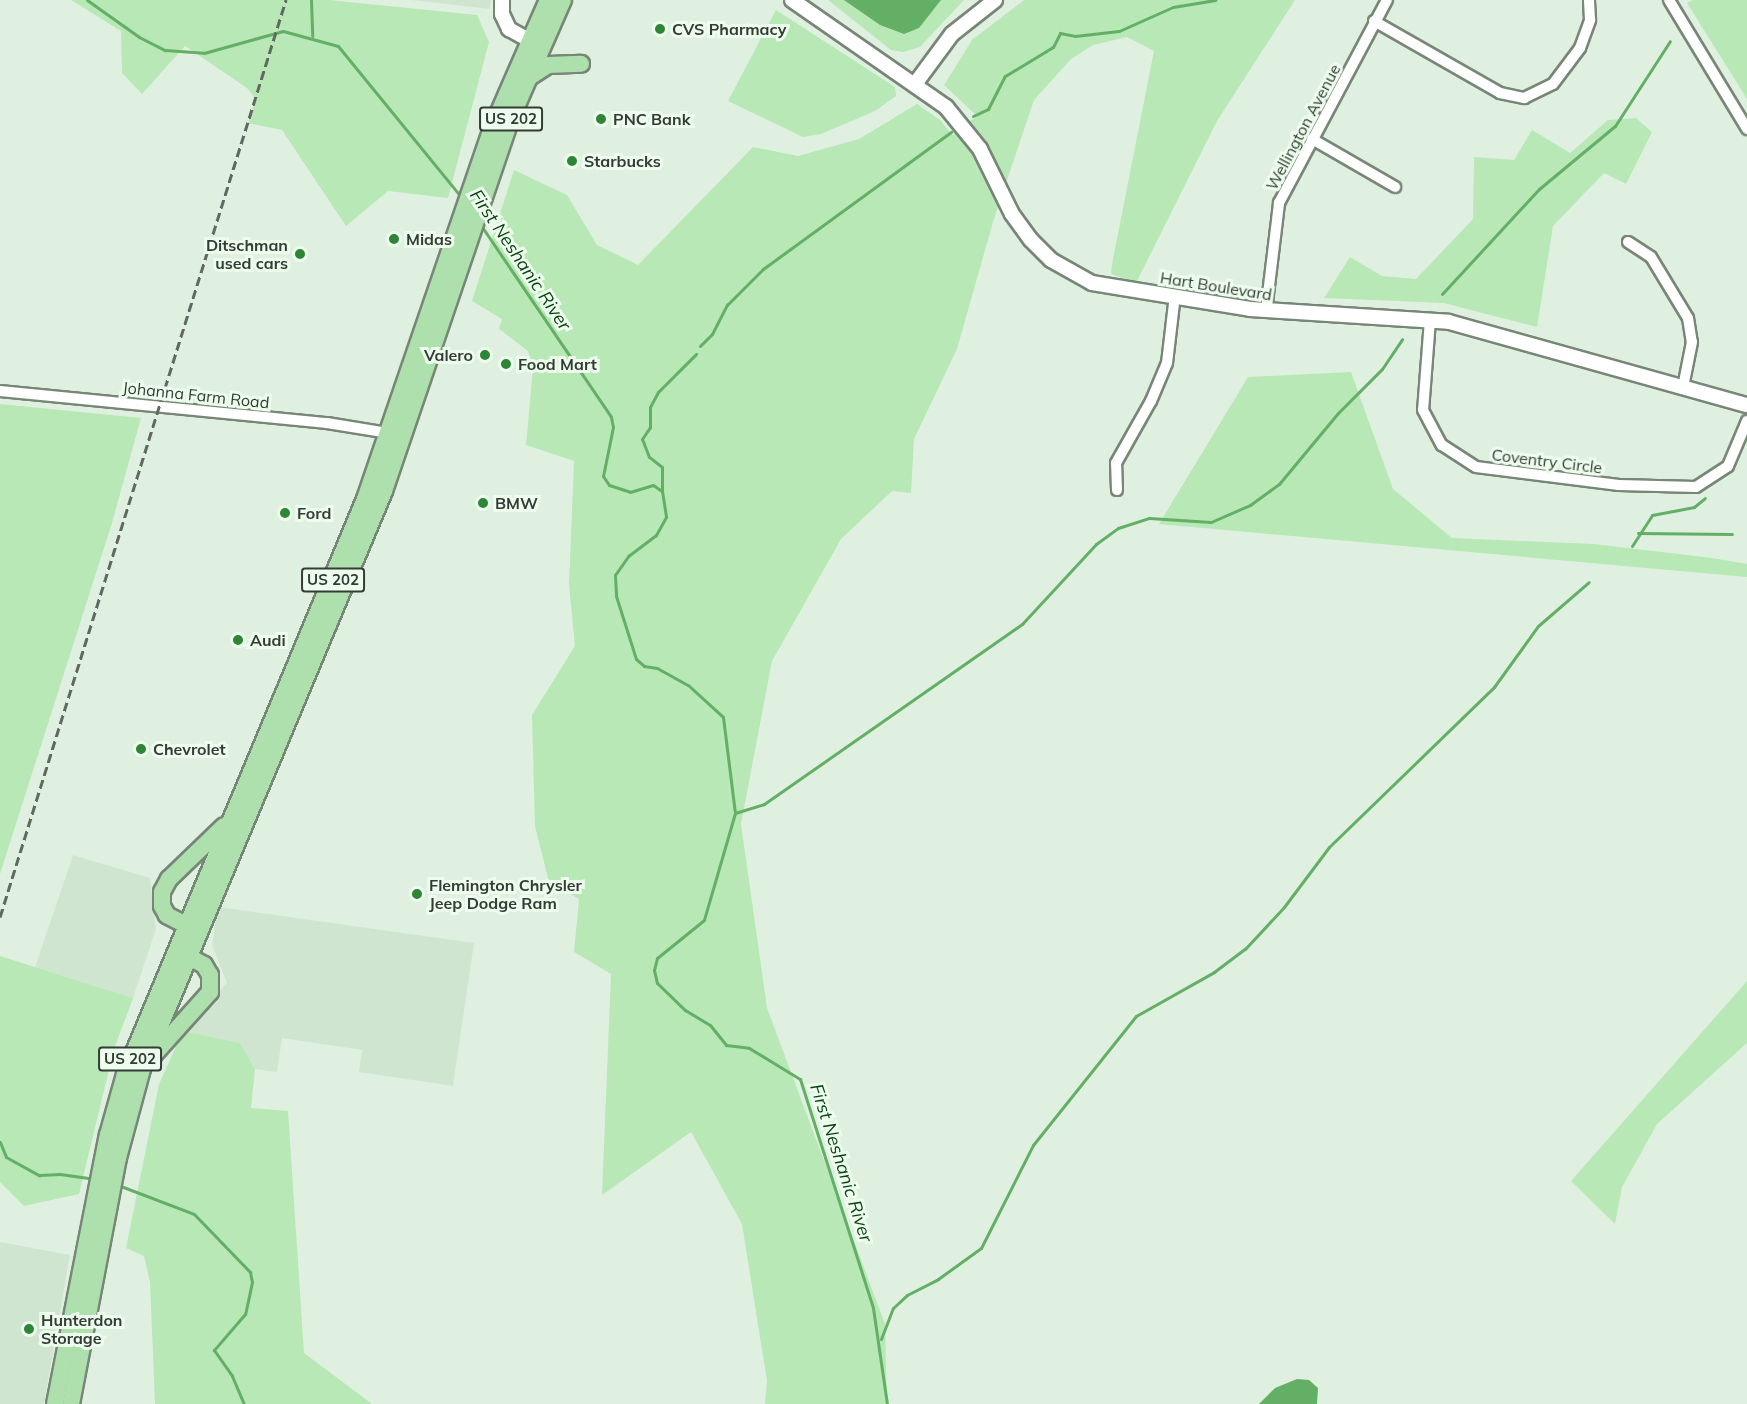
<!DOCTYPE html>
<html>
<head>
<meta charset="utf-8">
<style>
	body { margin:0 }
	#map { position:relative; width:1747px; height:1404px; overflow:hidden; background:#e0f0e0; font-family:Mulish,sans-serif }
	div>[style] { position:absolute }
	.built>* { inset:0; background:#d0e5cf }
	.green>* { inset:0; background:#b7e8b6 }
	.water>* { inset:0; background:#64af66 }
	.stream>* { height:3px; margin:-1.5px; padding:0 1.5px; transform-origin:1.5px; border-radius:1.5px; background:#64af66 }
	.roads { filter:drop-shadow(2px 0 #788678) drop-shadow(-2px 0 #788678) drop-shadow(0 2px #788678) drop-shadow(0 -2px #788678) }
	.minor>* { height:10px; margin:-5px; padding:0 5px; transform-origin:5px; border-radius:5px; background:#fff }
	.tertiary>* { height:14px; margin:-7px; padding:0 7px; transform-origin:7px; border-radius:7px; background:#fff }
	.trunk>* { height:16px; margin:-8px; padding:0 8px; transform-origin:8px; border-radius:8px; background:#aee0ae }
	.rail>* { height:3px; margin-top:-1.5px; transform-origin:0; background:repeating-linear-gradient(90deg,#606960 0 9px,transparent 0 13.5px) }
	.dots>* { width:16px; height:16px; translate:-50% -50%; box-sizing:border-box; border:3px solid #edfded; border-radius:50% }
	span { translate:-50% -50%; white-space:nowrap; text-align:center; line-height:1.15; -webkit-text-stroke:6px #edfded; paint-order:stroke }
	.shield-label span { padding:2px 4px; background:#edfded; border:2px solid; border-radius:4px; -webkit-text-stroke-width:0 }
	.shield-label { font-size:15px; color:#353b35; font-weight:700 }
	.poi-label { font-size:16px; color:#353b35; font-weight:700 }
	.left { translate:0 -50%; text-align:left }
	.right { translate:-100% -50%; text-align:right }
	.street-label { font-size:16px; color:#353b35 }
	.water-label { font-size:18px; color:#073f0f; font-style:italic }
</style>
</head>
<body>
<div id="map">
	<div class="built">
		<i style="clip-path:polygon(411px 0,491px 0,490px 9px)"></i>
		<i style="clip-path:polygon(73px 855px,150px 878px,156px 929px,133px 998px,35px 967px)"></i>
		<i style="clip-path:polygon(218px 907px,474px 943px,453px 1086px,359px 1072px,362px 1050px,282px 1038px,277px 1072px,255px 1069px,240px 1043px,183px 1031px,227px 983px,212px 945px)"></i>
		<i style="clip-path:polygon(0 1242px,70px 1255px,44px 1404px,0 1404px)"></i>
	</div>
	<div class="green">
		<i style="clip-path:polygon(71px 0,329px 0,477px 15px,489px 42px,448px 198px,388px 191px,346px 226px,282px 130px,248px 123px,256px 99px,247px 88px,185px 46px,142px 94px,122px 73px,121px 31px)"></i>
		<i style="clip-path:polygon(828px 0,964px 0,920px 47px,903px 52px,891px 50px)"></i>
		<i style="clip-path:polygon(1024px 0,1295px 0,1217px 121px,1136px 283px,1111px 274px,1112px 264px,1154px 51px,1127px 37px,1093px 45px,1071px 59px,1034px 100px,993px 222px,957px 349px,914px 439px,911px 493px,892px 491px,841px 539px,772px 661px,741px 824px,767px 1008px,885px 1324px,887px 1404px,765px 1404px,767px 1381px,742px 1224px,691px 1132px,602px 1195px,611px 974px,574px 952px,579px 899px,549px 882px,535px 826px,532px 715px,575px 646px,569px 585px,574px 461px,526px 445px,533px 368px,528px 351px,499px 329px,502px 319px,472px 301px,514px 170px,567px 195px,597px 245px,638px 265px,753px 147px,798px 156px,859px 139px,917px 104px,940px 120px,952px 135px,977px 116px,944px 85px,972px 40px)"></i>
		<i style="clip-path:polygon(1693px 0,1747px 0,1747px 99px,1687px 3px)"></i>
		<i style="clip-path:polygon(776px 10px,895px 87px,896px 96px,875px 111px,821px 134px,803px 137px,728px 101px)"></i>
		<i style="clip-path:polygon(1636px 118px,1652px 132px,1626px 184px,1604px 173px,1553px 226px,1537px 327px,1444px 303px,1324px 298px,1350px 257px,1382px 276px,1416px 279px,1473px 219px,1474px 157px,1514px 160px,1532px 130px,1570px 153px,1608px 120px)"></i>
		<i style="clip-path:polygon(1351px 372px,1393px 489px,1452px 538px,1594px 544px,1712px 558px,1747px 564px,1747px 577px,1159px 524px,1248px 377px)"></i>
		<i style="clip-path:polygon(0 404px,141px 418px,112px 523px,0 874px)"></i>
		<i style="clip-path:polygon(0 956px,133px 998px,114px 1049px,79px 1194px,24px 1206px,0 1182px)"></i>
		<i style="clip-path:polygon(1747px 981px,1747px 1043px,1657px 1124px,1622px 1187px,1615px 1224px,1571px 1181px)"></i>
		<i style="clip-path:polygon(183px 1031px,240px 1043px,255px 1069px,251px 1108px,288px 1111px,304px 1353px,372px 1404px,155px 1404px,150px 1282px,144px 1256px,126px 1248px,159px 1084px)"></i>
	</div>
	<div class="water">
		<i style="clip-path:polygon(844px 0,941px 0,919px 28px,904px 34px,880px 25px)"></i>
		<i style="clip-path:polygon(1297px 1379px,1309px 1380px,1318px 1388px,1317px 1404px,1259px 1404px,1275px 1388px)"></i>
	</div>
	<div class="stream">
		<i style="left:87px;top:0;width:64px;rotate:35.4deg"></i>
		<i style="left:139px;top:37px;width:29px;rotate:27deg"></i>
		<i style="left:165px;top:50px;width:39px;rotate:4deg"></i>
		<i style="left:204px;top:53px;width:82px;rotate:-15.6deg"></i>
		<i style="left:283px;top:31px;width:57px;rotate:15.3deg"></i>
		<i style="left:338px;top:46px;width:195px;rotate:50.8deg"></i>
		<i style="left:311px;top:0;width:36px;rotate:88deg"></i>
		<i style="left:973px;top:116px;width:17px;rotate:-25deg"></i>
		<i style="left:988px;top:109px;width:37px;rotate:-63deg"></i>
		<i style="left:1005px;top:76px;width:56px;rotate:-31.1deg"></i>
		<i style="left:1053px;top:47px;width:16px;rotate:-63deg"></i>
		<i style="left:1060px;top:33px;width:15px;rotate:11deg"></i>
		<i style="left:1075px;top:36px;width:44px;rotate:-6.5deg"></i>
		<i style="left:1119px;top:31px;width:59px;rotate:-24deg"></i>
		<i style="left:1173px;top:7px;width:43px;rotate:-9.5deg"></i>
		<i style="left:480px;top:224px;width:233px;rotate:55.8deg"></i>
		<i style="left:611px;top:417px;width:10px;rotate:79deg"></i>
		<i style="left:613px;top:427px;width:50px;rotate:101.5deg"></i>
		<i style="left:603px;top:476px;width:11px;rotate:56deg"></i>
		<i style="left:609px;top:485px;width:22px;rotate:18deg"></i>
		<i style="left:630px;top:492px;width:24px;rotate:-17deg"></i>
		<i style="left:653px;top:485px;width:11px;rotate:34deg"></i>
		<i style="left:662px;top:491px;width:26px;rotate:81deg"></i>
		<i style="left:666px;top:517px;width:21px;rotate:119deg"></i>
		<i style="left:656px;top:535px;width:34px;rotate:143deg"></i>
		<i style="left:629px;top:555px;width:24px;rotate:125deg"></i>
		<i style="left:615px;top:575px;width:21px;rotate:87deg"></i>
		<i style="left:616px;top:596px;width:66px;rotate:72.4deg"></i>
		<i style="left:636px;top:659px;width:11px;rotate:41deg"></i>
		<i style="left:644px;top:666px;width:13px;rotate:9deg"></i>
		<i style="left:657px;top:668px;width:35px;rotate:29deg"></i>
		<i style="left:688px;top:685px;width:47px;rotate:42.4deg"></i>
		<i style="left:723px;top:717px;width:97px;rotate:82.9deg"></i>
		<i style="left:735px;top:813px;width:111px;rotate:106.2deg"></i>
		<i style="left:704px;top:920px;width:60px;rotate:141deg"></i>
		<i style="left:657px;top:958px;width:12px;rotate:104deg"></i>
		<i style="left:654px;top:970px;width:13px;rotate:77deg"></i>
		<i style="left:657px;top:983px;width:39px;rotate:44deg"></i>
		<i style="left:685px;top:1010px;width:29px;rotate:31deg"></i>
		<i style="left:710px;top:1025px;width:26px;rotate:51deg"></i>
		<i style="left:726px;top:1045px;width:23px;rotate:7deg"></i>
		<i style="left:749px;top:1048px;width:60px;rotate:31.3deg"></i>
		<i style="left:800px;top:1079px;width:240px;rotate:72.3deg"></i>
		<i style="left:873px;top:1308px;width:97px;rotate:81.7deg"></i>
		<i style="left:1442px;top:294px;width:143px;rotate:-47.3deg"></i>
		<i style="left:1539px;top:189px;width:99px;rotate:-39.7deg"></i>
		<i style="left:1615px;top:126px;width:101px;rotate:-57.1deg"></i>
		<i style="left:700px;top:346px;width:17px;rotate:-45deg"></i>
		<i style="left:712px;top:334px;width:33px;rotate:-63deg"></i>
		<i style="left:727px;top:305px;width:51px;rotate:-45deg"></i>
		<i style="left:763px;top:269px;width:233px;rotate:-36.1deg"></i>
		<i style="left:662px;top:491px;width:24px;rotate:-90deg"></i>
		<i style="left:662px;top:467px;width:16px;rotate:-142deg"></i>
		<i style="left:649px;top:457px;width:19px;rotate:-111deg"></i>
		<i style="left:642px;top:439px;width:14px;rotate:-56deg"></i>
		<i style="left:650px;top:427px;width:20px;rotate:-90deg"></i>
		<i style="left:650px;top:407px;width:17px;rotate:-62deg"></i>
		<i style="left:658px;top:392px;width:54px;rotate:-45deg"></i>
		<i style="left:1638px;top:533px;width:94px;rotate:0.6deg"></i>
		<i style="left:1632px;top:546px;width:37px;rotate:-57deg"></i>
		<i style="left:1652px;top:515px;width:43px;rotate:-10.8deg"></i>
		<i style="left:1694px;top:507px;width:14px;rotate:-39deg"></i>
		<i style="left:735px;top:813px;width:30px;rotate:-17deg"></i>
		<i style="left:764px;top:804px;width:315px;rotate:-34.9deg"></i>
		<i style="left:1022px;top:624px;width:109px;rotate:-47.2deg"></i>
		<i style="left:1096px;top:544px;width:27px;rotate:-36deg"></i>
		<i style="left:1118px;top:528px;width:33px;rotate:-18deg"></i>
		<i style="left:1149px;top:518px;width:62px;rotate:3.7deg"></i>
		<i style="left:1211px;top:522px;width:43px;rotate:-23.6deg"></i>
		<i style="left:1250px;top:505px;width:36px;rotate:-36deg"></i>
		<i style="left:1279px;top:484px;width:92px;rotate:-50.3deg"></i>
		<i style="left:1338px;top:413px;width:62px;rotate:-45deg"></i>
		<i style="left:1382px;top:369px;width:36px;rotate:-56deg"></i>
		<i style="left:0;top:1142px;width:16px;rotate:68deg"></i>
		<i style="left:6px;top:1157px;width:38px;rotate:29deg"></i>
		<i style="left:39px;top:1175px;width:21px;rotate:-3deg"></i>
		<i style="left:60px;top:1174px;width:34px;rotate:8deg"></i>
		<i style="left:118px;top:1185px;width:81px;rotate:20.9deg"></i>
		<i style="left:194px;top:1214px;width:81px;rotate:46deg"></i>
		<i style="left:250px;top:1272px;width:10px;rotate:79deg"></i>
		<i style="left:252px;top:1282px;width:33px;rotate:102deg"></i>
		<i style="left:245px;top:1314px;width:48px;rotate:130.7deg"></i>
		<i style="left:214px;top:1350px;width:32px;rotate:55deg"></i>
		<i style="left:232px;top:1376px;width:30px;rotate:67deg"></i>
		<i style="left:881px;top:1339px;width:33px;rotate:-69deg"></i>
		<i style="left:893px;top:1308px;width:19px;rotate:-43deg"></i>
		<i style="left:907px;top:1295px;width:35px;rotate:-27deg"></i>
		<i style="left:938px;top:1279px;width:53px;rotate:-35.8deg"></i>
		<i style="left:981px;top:1248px;width:115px;rotate:-63.2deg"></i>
		<i style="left:1033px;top:1145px;width:165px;rotate:-51.4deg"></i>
		<i style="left:1136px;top:1016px;width:90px;rotate:-29.4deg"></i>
		<i style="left:1214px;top:972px;width:39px;rotate:-37deg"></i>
		<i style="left:1245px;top:949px;width:57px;rotate:-47.1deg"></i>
		<i style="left:1284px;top:907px;width:75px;rotate:-53.1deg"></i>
		<i style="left:1329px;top:847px;width:230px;rotate:-44.1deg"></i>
		<i style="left:1494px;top:687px;width:75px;rotate:-54.2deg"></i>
		<i style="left:1538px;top:626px;width:67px;rotate:-40.8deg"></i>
	</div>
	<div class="roads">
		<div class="minor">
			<i style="left:1669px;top:0;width:151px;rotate:58.8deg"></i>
			<i style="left:1374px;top:21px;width:145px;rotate:29.7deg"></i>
			<i style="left:1500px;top:93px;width:25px;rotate:12deg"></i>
			<i style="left:1524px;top:98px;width:32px;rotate:-26deg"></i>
			<i style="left:1553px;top:84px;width:45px;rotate:-53.1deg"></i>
			<i style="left:1580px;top:48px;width:30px;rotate:-70deg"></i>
			<i style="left:1590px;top:20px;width:20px;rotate:-93deg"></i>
			<i style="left:1312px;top:139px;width:96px;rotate:30deg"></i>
			<i style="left:1628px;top:242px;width:27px;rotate:33deg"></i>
			<i style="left:1651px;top:257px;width:71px;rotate:58.8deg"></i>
			<i style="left:1688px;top:318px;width:24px;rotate:81deg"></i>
			<i style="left:1692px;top:342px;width:46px;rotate:101.3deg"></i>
			<i style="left:1266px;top:311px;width:109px;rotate:-83.1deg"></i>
			<i style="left:1279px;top:203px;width:230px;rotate:-62deg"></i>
			<i style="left:1430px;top:320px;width:90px;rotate:94.4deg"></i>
			<i style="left:1423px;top:410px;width:40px;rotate:62deg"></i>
			<i style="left:1442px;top:445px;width:40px;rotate:32.9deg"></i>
			<i style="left:1476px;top:467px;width:144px;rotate:7.2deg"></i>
			<i style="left:1619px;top:485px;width:77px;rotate:1.5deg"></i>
			<i style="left:1696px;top:487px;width:38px;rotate:-33deg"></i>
			<i style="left:1728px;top:466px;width:49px;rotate:-67.1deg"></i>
			<i style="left:0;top:391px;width:329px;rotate:5.6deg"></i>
			<i style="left:327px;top:423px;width:63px;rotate:9.2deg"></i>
			<i style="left:1117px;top:490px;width:27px;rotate:-92deg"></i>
			<i style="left:1116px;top:463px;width:71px;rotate:-60.6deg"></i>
			<i style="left:1151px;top:401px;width:41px;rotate:-67.2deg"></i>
			<i style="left:1167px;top:363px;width:68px;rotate:-83.3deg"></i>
		</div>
		<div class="tertiary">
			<i style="left:502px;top:0;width:14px;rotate:90deg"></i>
			<i style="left:502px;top:14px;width:17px;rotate:65deg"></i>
			<i style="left:509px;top:29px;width:33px;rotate:29deg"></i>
			<i style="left:792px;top:0;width:188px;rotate:34.8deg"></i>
			<i style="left:946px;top:107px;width:54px;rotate:51deg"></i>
			<i style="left:980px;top:149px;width:72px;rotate:63.8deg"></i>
			<i style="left:1012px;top:214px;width:32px;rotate:54deg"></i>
			<i style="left:1031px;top:240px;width:28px;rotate:45deg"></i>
			<i style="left:1051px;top:260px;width:47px;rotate:29.3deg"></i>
			<i style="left:1092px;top:283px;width:160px;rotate:9.3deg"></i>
			<i style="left:1250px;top:309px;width:199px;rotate:3.7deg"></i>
			<i style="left:1449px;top:322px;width:309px;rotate:15.6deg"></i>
			<i style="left:915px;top:84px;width:62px;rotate:-53.5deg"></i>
			<i style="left:952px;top:34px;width:55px;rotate:-38.3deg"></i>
		</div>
		<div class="trunk">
			<i style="left:528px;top:78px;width:24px;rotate:-33deg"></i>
			<i style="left:548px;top:65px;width:33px;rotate:-2deg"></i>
			<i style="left:196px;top:930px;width:33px;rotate:-153deg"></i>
			<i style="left:167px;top:915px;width:10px;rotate:-119deg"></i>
			<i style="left:162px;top:906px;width:14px;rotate:-90deg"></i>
			<i style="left:162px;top:892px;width:15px;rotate:-62deg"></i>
			<i style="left:169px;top:879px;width:76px;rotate:-43.9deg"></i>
			<i style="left:150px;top:1059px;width:90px;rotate:-48.2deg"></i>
			<i style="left:210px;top:992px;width:17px;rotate:-90deg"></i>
			<i style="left:210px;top:975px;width:12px;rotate:-121deg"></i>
			<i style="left:204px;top:965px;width:29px;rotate:-151deg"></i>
			<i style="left:55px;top:1404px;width:274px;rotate:-78.9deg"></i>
			<i style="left:108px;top:1135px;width:63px;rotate:-74.4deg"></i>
			<i style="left:125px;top:1074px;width:623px;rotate:-67.34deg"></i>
			<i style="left:365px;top:499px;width:392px;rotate:-71.1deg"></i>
			<i style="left:492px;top:128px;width:140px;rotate:-66.4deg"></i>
			<i style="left:71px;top:1404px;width:250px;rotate:-79.2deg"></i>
			<i style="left:118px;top:1158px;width:92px;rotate:-74.9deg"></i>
			<i style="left:142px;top:1069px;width:627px;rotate:-67.28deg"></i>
			<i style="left:384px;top:491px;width:389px;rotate:-71.2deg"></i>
			<i style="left:509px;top:123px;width:134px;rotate:-66.3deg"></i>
		</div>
	</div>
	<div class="rail">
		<i style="left:0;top:917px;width:961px;rotate:-72.68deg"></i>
	</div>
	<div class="dots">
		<i style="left:660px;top:29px;background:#2d8535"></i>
		<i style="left:601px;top:119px;background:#2d8535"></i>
		<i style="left:572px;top:161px;background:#2d8535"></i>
		<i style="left:394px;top:239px;background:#2d8535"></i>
		<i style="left:300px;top:254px;background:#2d8535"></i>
		<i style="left:485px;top:355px;background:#2d8535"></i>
		<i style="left:506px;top:364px;background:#2d8535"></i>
		<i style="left:483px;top:503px;background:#2d8535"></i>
		<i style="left:285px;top:513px;background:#2d8535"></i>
		<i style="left:238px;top:640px;background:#2d8535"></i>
		<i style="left:141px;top:749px;background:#2d8535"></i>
		<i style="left:417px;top:894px;background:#2d8535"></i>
		<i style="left:29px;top:1329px;background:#2d8535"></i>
	</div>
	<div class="shield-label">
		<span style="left:511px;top:119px">US 202</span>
		<span style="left:333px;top:580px">US 202</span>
		<span style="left:130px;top:1059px">US 202</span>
	</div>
	<div class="poi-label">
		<span class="left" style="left:672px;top:29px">CVS Pharmacy</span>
		<span class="left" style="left:613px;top:119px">PNC Bank</span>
		<span class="left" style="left:584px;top:161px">Starbucks</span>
		<span class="left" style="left:406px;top:239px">Midas</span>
		<span class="right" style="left:288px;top:254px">Ditschman<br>used cars</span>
		<span class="right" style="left:473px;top:355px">Valero</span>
		<span class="left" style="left:518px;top:364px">Food Mart</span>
		<span class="left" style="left:495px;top:503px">BMW</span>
		<span class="left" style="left:297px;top:513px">Ford</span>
		<span class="left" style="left:250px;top:640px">Audi</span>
		<span class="left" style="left:153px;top:749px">Chevrolet</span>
		<span class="left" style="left:429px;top:894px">Flemington Chrysler<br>Jeep Dodge Ram</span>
		<span class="left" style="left:41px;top:1329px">Hunterdon<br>Storage</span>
	</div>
	<div class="street-label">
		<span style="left:1303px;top:127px;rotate:-62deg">Wellington Avenue</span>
		<span style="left:1216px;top:286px;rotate:9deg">Hart Boulevard</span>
		<span style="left:196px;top:395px;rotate:6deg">Johanna Farm Road</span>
		<span style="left:1547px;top:461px;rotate:7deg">Coventry Circle</span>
	</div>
	<div class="water-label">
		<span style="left:520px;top:260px;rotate:56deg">First Neshanic River</span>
		<span style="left:841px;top:1163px;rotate:72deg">First Neshanic River</span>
	</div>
</div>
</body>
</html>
